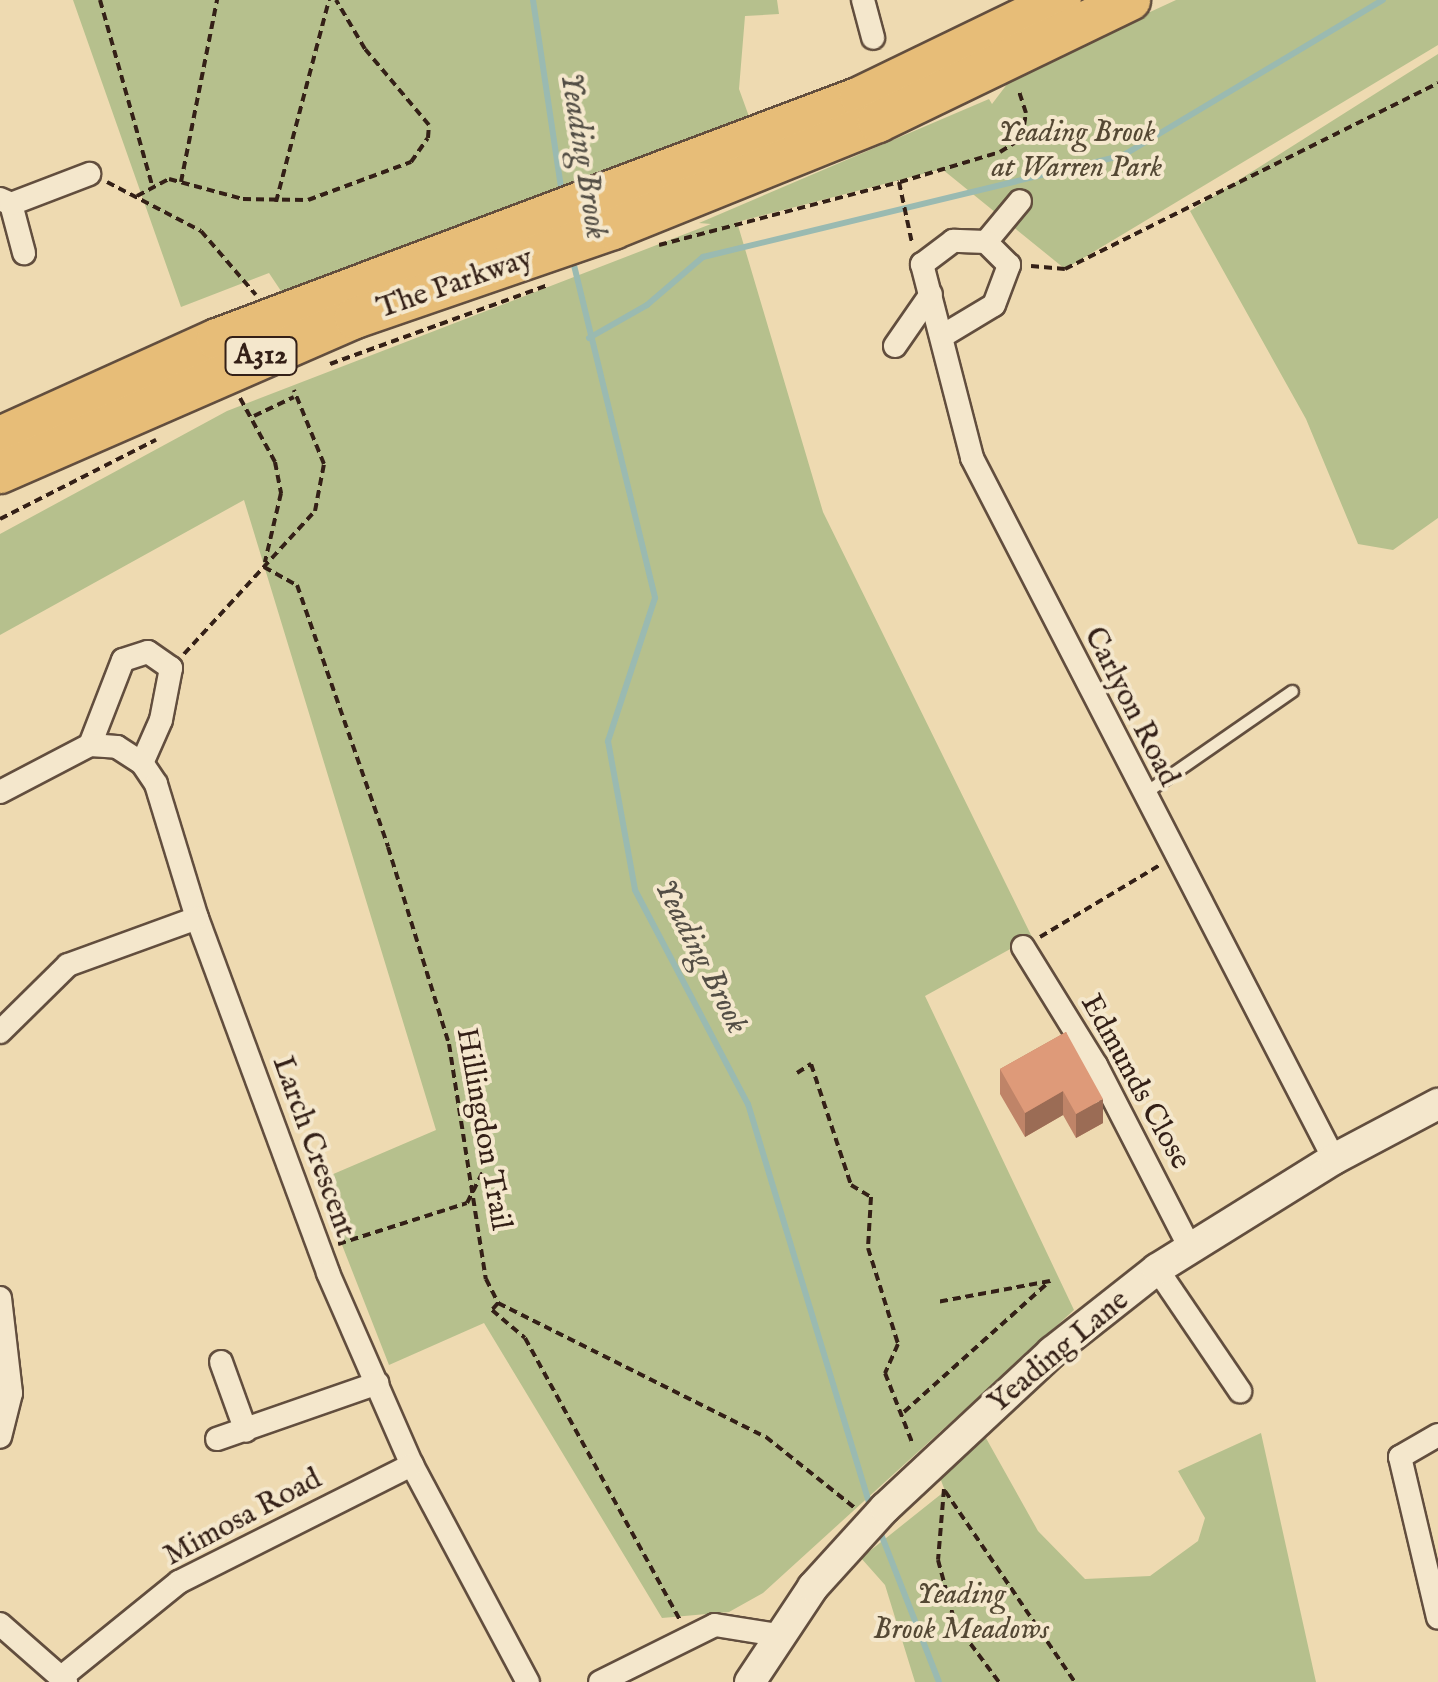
<!DOCTYPE html>
<html>
<head>
<meta charset="utf-8">
<style>
	body { margin:0 }
	#map { position:relative; width:1438px; height:1682px; overflow:hidden; background:#eedab1; font-family:"IM FELL English",serif }
	div>[style] { position:absolute }
	.green>* { inset:0; background:#b6c08d }
	.stream>* { height:6px; margin:-3px; padding:0 3px; transform-origin:3px; border-radius:3px; background:#9abab1 }
	.path>* { height:4px; margin-top:-2px; transform-origin:0; background:repeating-linear-gradient(90deg,#342017 0 8px,transparent 0 13px) }
	.roads { filter:drop-shadow(2px 0 #624e3e) drop-shadow(-2px 0 #624e3e) drop-shadow(0 2px #624e3e) drop-shadow(0 -2px #624e3e) }
	.lane>* { height:11px; margin:-5.5px; padding:0 5.5px; transform-origin:5.5px; border-radius:5.5px; background:#f4e7cc }
	.street>* { height:22px; margin:-11px; padding:0 11px; transform-origin:11px; border-radius:11px; background:#f4e7cc }
	.secondary>* { height:30px; margin:-15px; padding:0 15px; transform-origin:15px; border-radius:15px; background:#f4e7cc }
	.highway>* { height:40px; margin:-20px; padding:0 20px; transform-origin:20px; border-radius:20px; background:#e7bd78 }
	.wall>* { inset:0; background:#bf8468 }
	.shaded-wall>* { inset:0; background:#9b6c55 }
	.building>* { inset:0; background:#de9a79 }
	span { translate:-50% -50%; white-space:nowrap; text-align:center; line-height:1.15; -webkit-text-stroke:8px #f4e7cc; paint-order:stroke }
	.shield-label span { padding:2px 8px; background:#f4e7cc; border:2px solid; border-radius:8px; -webkit-text-stroke-width:0 }
	.shield-label { font-size:28px; color:#342017; font-weight:700 }
	.park-label { font-size:30px; color:#544834; font-style:italic }
	.street-label { font-size:30px; color:#342017 }
	.water-label { font-size:32px; color:#534e45; font-style:italic }
</style>
</head>
<body>
<div id="map">
	<div class="green">
		<i style="clip-path:polygon(73px 0,777px 0,779px 14px,745px 16px,739px 89px,755px 133px,285px 297px,269px 273px,181px 307px)"></i>
		<i style="clip-path:polygon(1176px 0,1438px 0,1438px 45px,1065px 269px,942px 169px,737px 222px,823px 512px,1032px 937px,925px 996px,1074px 1310px,763px 1593px,729px 1612px,662px 1618px,484px 1323px,389px 1365px,317px 1181px,436px 1130px,244px 500px,0 635px,0 534px,227px 411px,711px 224px,699px 223px,989px 99px,992px 104px,1014px 75px)"></i>
		<i style="clip-path:polygon(1438px 54px,1438px 518px,1393px 550px,1358px 544px,1306px 419px,1190px 211px)"></i>
		<i style="clip-path:polygon(977px 1422px,1038px 1531px,1085px 1579px,1150px 1576px,1198px 1541px,1205px 1518px,1178px 1471px,1261px 1433px,1316px 1682px,915px 1682px,885px 1585px,861px 1558px,945px 1491px,936px 1467px)"></i>
	</div>
	<div class="stream">
		<i style="left:533px;top:0;width:197px;rotate:81.5deg"></i>
		<i style="left:572px;top:257px;width:351px;rotate:76.3deg"></i>
		<i style="left:655px;top:598px;width:151px;rotate:108.2deg"></i>
		<i style="left:608px;top:741px;width:151px;rotate:79.7deg"></i>
		<i style="left:635px;top:890px;width:242px;rotate:62.2deg"></i>
		<i style="left:748px;top:1104px;width:422px;rotate:73.1deg"></i>
		<i style="left:589px;top:338px;width:67px;rotate:-29.6deg"></i>
		<i style="left:647px;top:305px;width:74px;rotate:-40.6deg"></i>
		<i style="left:703px;top:257px;width:431px;rotate:-13.6deg"></i>
		<i style="left:1122px;top:156px;width:304px;rotate:-30.9deg"></i>
		<i style="left:879px;top:1529px;width:164px;rotate:68.6deg"></i>
	</div>
	<div class="path">
		<i style="left:100px;top:0;width:195px;rotate:74.3deg"></i>
		<i style="left:107px;top:182px;width:106px;rotate:27.5deg"></i>
		<i style="left:201px;top:231px;width:84px;rotate:49.3deg"></i>
		<i style="left:181px;top:182px;width:186px;rotate:-78.8deg"></i>
		<i style="left:900px;top:182px;width:104px;rotate:-16.7deg"></i>
		<i style="left:1000px;top:152px;width:26px;rotate:-32deg"></i>
		<i style="left:1022px;top:138px;width:25px;rotate:-81deg"></i>
		<i style="left:1026px;top:113px;width:25px;rotate:-108deg"></i>
		<i style="left:137px;top:196px;width:36px;rotate:-28deg"></i>
		<i style="left:169px;top:179px;width:77px;rotate:15.1deg"></i>
		<i style="left:243px;top:199px;width:65px;rotate:0.9deg"></i>
		<i style="left:308px;top:200px;width:110px;rotate:-20.3deg"></i>
		<i style="left:411px;top:162px;width:29px;rotate:-55deg"></i>
		<i style="left:428px;top:138px;width:13px;rotate:-86deg"></i>
		<i style="left:429px;top:125px;width:99px;rotate:-130.1deg"></i>
		<i style="left:365px;top:49px;width:57px;rotate:-120.6deg"></i>
		<i style="left:276px;top:202px;width:209px;rotate:-75.3deg"></i>
		<i style="left:659px;top:245px;width:248px;rotate:-14.7deg"></i>
		<i style="left:899px;top:182px;width:62px;rotate:78deg"></i>
		<i style="left:1031px;top:266px;width:34px;rotate:5deg"></i>
		<i style="left:1065px;top:269px;width:417px;rotate:-26.5deg"></i>
		<i style="left:330px;top:364px;width:230px;rotate:-19.9deg"></i>
		<i style="left:240px;top:398px;width:73px;rotate:61.3deg"></i>
		<i style="left:275px;top:462px;width:32px;rotate:79deg"></i>
		<i style="left:281px;top:493px;width:71px;rotate:103.1deg"></i>
		<i style="left:254px;top:416px;width:44px;rotate:-25.4deg"></i>
		<i style="left:0;top:519px;width:175px;rotate:-26.9deg"></i>
		<i style="left:264px;top:567px;width:38px;rotate:29deg"></i>
		<i style="left:297px;top:585px;width:277px;rotate:70.8deg"></i>
		<i style="left:388px;top:847px;width:206px;rotate:72.8deg"></i>
		<i style="left:449px;top:1044px;width:238px;rotate:81.1deg"></i>
		<i style="left:486px;top:1279px;width:27px;rotate:63deg"></i>
		<i style="left:498px;top:1303px;width:300px;rotate:26.6deg"></i>
		<i style="left:766px;top:1437px;width:114px;rotate:38.6deg"></i>
		<i style="left:184px;top:654px;width:194px;rotate:-47.5deg"></i>
		<i style="left:315px;top:511px;width:48px;rotate:-79.2deg"></i>
		<i style="left:324px;top:464px;width:80px;rotate:-112.1deg"></i>
		<i style="left:1040px;top:937px;width:140px;rotate:-31deg"></i>
		<i style="left:797px;top:1073px;width:17px;rotate:-33deg"></i>
		<i style="left:811px;top:1064px;width:127px;rotate:71.7deg"></i>
		<i style="left:851px;top:1185px;width:23px;rotate:31deg"></i>
		<i style="left:871px;top:1197px;width:51px;rotate:93.4deg"></i>
		<i style="left:868px;top:1248px;width:101px;rotate:72.6deg"></i>
		<i style="left:898px;top:1344px;width:32px;rotate:114deg"></i>
		<i style="left:885px;top:1373px;width:77px;rotate:68.7deg"></i>
		<i style="left:338px;top:1244px;width:135px;rotate:-17.6deg"></i>
		<i style="left:467px;top:1203px;width:37px;rotate:-63deg"></i>
		<i style="left:498px;top:1303px;width:9px;rotate:131deg"></i>
		<i style="left:492px;top:1310px;width:43px;rotate:40.3deg"></i>
		<i style="left:525px;top:1338px;width:322px;rotate:61.2deg"></i>
		<i style="left:904px;top:1412px;width:196px;rotate:-41.9deg"></i>
		<i style="left:1050px;top:1281px;width:115px;rotate:169.5deg"></i>
		<i style="left:944px;top:1489px;width:71px;rotate:94.8deg"></i>
		<i style="left:938px;top:1560px;width:65px;rotate:74.9deg"></i>
		<i style="left:955px;top:1623px;width:74px;rotate:53.3deg"></i>
		<i style="left:945px;top:1491px;width:231px;rotate:55.8deg"></i>
	</div>
	<div class="roads">
		<div class="lane">
			<i style="left:1143px;top:794px;width:181px;rotate:-34.7deg"></i>
		</div>
		<div class="street">
			<i style="left:863px;top:0;width:39px;rotate:75deg"></i>
			<i style="left:0;top:199px;width:12px;rotate:24deg"></i>
			<i style="left:11px;top:204px;width:51px;rotate:75.1deg"></i>
			<i style="left:11px;top:204px;width:84px;rotate:-21deg"></i>
			<i style="left:986px;top:242px;width:53px;rotate:-50.3deg"></i>
			<i style="left:944px;top:335px;width:58px;rotate:-31deg"></i>
			<i style="left:994px;top:305px;width:43px;rotate:-69.4deg"></i>
			<i style="left:1009px;top:265px;width:33px;rotate:-135deg"></i>
			<i style="left:986px;top:242px;width:33px;rotate:-178deg"></i>
			<i style="left:953px;top:241px;width:39px;rotate:143deg"></i>
			<i style="left:922px;top:264px;width:200px;rotate:75.5deg"></i>
			<i style="left:972px;top:458px;width:789px;rotate:62.69deg"></i>
			<i style="left:895px;top:346px;width:63px;rotate:-55.3deg"></i>
			<i style="left:90px;top:745px;width:91px;rotate:-68.8deg"></i>
			<i style="left:123px;top:660px;width:26px;rotate:-18deg"></i>
			<i style="left:148px;top:652px;width:28px;rotate:35deg"></i>
			<i style="left:171px;top:668px;width:53px;rotate:100.9deg"></i>
			<i style="left:161px;top:720px;width:47px;rotate:113.8deg"></i>
			<i style="left:0;top:792px;width:102px;rotate:-27.6deg"></i>
			<i style="left:90px;top:745px;width:27px;rotate:4deg"></i>
			<i style="left:117px;top:747px;width:30px;rotate:33deg"></i>
			<i style="left:142px;top:763px;width:25px;rotate:56deg"></i>
			<i style="left:156px;top:784px;width:140px;rotate:73deg"></i>
			<i style="left:197px;top:918px;width:378px;rotate:69.7deg"></i>
			<i style="left:328px;top:1273px;width:210px;rotate:66.4deg"></i>
			<i style="left:412px;top:1465px;width:246px;rotate:61.9deg"></i>
			<i style="left:1023px;top:947px;width:139px;rotate:58.3deg"></i>
			<i style="left:1096px;top:1065px;width:206px;rotate:62.8deg"></i>
			<i style="left:0;top:1032px;width:95px;rotate:-44.6deg"></i>
			<i style="left:68px;top:965px;width:137px;rotate:-20deg"></i>
			<i style="left:1157px;top:1269px;width:148px;rotate:55.8deg"></i>
			<i style="left:0;top:1298px;width:96px;rotate:83.4deg"></i>
			<i style="left:11px;top:1393px;width:45px;rotate:104deg"></i>
			<i style="left:221px;top:1362px;width:73px;rotate:70.1deg"></i>
			<i style="left:1438px;top:1435px;width:44px;rotate:149.9deg"></i>
			<i style="left:1400px;top:1457px;width:165px;rotate:76.7deg"></i>
			<i style="left:217px;top:1439px;width:170px;rotate:-19.2deg"></i>
			<i style="left:0;top:1624px;width:88px;rotate:41.3deg"></i>
			<i style="left:64px;top:1675px;width:148px;rotate:-39deg"></i>
			<i style="left:179px;top:1582px;width:261px;rotate:-26.7deg"></i>
			<i style="left:600px;top:1682px;width:128px;rotate:-26.4deg"></i>
			<i style="left:715px;top:1625px;width:64px;rotate:9deg"></i>
		</div>
		<div class="secondary">
			<i style="left:750px;top:1682px;width:114px;rotate:-56.4deg"></i>
			<i style="left:813px;top:1587px;width:107px;rotate:-47.7deg"></i>
			<i style="left:885px;top:1508px;width:229px;rotate:-43deg"></i>
			<i style="left:1052px;top:1352px;width:134px;rotate:-38.3deg"></i>
			<i style="left:1157px;top:1269px;width:208px;rotate:-31.9deg"></i>
			<i style="left:1334px;top:1159px;width:118px;rotate:-27.9deg"></i>
		</div>
		<div class="highway">
			<i style="left:0;top:437px;width:238px;rotate:-24.3deg"></i>
			<i style="left:217px;top:339px;width:687px;rotate:-20.62deg"></i>
			<i style="left:860px;top:97px;width:223px;rotate:-25.8deg"></i>
			<i style="left:0;top:473px;width:387px;rotate:-23.6deg"></i>
			<i style="left:355px;top:318px;width:273px;rotate:-19deg"></i>
			<i style="left:613px;top:229px;width:286px;rotate:-22deg"></i>
			<i style="left:878px;top:122px;width:280px;rotate:-25.8deg"></i>
		</div>
	</div>
	<div class="wall">
		<i style="clip-path:polygon(1066px 1032px,1103px 1123px,1076px 1138px,1063px 1115px,1025px 1137px,1000px 1094px,1000px 1069px)"></i>
	</div>
	<div class="shaded-wall">
		<i style="clip-path:polygon(1063px 1091px,1063px 1115px,1025px 1137px,1025px 1113px)"></i>
		<i style="clip-path:polygon(1103px 1099px,1103px 1123px,1076px 1138px,1076px 1114px)"></i>
	</div>
	<div class="building">
		<i style="clip-path:polygon(1066px 1032px,1103px 1099px,1076px 1114px,1063px 1091px,1025px 1113px,1000px 1069px)"></i>
	</div>
	<div class="shield-label">
		<span style="left:261px;top:356px">A312</span>
	</div>
	<div class="park-label">
		<span style="left:1077px;top:150px">Yeading Brook<br>at Warren Park</span>
		<span style="left:961px;top:1612px">Yeading<br>Brook Meadows</span>
	</div>
	<div class="street-label">
		<span style="left:455px;top:284px;rotate:-19deg">The Parkway</span>
		<span style="left:1131px;top:707px;rotate:63deg">Carlyon Road</span>
		<span style="left:1135px;top:1082px;rotate:61deg">Edmunds Close</span>
		<span style="left:483px;top:1129px;rotate:80deg">Hillingdon Trail</span>
		<span style="left:313px;top:1147px;rotate:70deg">Larch Crescent</span>
		<span style="left:1059px;top:1352px;rotate:-40deg">Yeading Lane</span>
		<span style="left:243px;top:1518px;rotate:-28deg">Mimosa Road</span>
	</div>
	<div class="water-label">
		<span style="left:582px;top:156px;rotate:81deg">Yeading Brook</span>
		<span style="left:700px;top:957px;rotate:63deg">Yeading Brook</span>
	</div>
</div>
</body>
</html>
